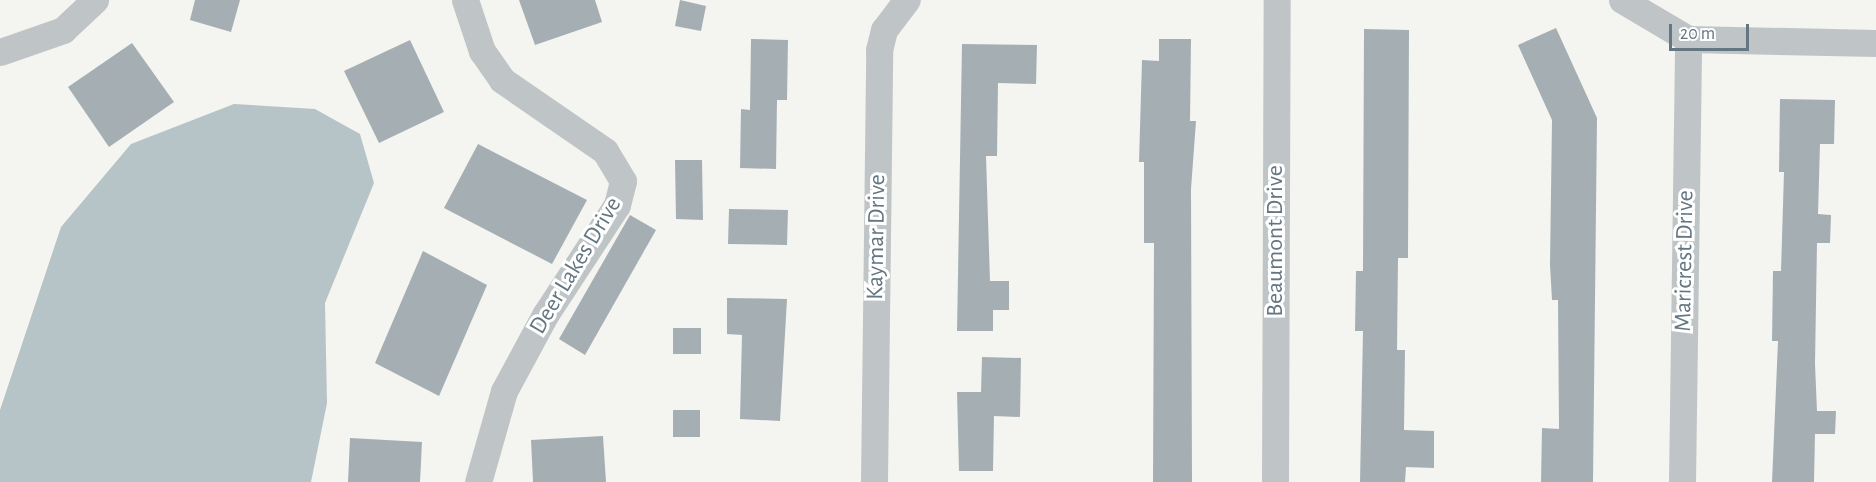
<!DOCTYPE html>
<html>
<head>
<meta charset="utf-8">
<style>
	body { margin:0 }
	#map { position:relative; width:1876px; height:482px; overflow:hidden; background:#f4f4f0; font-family:"Alegreya Sans",sans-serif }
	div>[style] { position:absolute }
	.water>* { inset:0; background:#b6c4c7 }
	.building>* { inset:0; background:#a5afb3 }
	.street>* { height:27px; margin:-13.5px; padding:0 13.5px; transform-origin:13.5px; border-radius:13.5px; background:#bfc4c6 }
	span { translate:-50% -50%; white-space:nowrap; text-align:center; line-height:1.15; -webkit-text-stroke:6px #fff; paint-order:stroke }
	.street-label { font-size:24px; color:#637681 }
	.scale { position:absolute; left:1669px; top:24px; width:80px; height:27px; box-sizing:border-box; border:3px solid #637681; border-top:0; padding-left:8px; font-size:18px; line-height:21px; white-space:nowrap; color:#637681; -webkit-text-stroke:4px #fff; paint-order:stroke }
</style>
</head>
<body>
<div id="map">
	<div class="water">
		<i style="clip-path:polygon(234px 104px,315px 109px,360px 134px,374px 183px,325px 303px,327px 403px,311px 482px,0 482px,0 410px,61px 227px,131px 144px)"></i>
	</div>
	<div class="building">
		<i style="clip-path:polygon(195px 0,240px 0,231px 32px,190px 20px)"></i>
		<i style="clip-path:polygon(519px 0,595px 0,602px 22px,535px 45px)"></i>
		<i style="clip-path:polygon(680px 0,706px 6px,701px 31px,675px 26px)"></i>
		<i style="clip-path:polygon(1556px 28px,1597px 118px,1593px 482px,1541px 482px,1542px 428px,1559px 429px,1558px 300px,1552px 300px,1550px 265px,1552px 120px,1518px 45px)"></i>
		<i style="clip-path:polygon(1364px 29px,1409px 30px,1408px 258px,1398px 258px,1397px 350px,1405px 350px,1404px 430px,1434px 431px,1434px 468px,1406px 467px,1405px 482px,1360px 482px,1363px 331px,1355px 331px,1356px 271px,1363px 271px)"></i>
		<i style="clip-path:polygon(751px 39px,788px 40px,787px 100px,777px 100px,776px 169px,740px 168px,741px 109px,750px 110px)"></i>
		<i style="clip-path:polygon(1159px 39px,1191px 39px,1190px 121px,1196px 121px,1191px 189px,1192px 482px,1153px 482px,1154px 243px,1144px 243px,1144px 162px,1139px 162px,1142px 60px,1159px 61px)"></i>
		<i style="clip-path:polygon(410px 40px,444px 112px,379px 143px,344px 71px)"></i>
		<i style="clip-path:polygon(132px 43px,174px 102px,109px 147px,68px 87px)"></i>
		<i style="clip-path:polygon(962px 44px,1037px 45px,1036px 84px,998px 83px,997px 156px,986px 156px,990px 281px,1009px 281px,1009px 310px,993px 310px,993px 331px,957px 331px)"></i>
		<i style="clip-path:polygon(1780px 99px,1835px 100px,1834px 144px,1820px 144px,1818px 214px,1831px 215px,1830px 243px,1817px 243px,1815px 364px,1817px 411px,1836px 411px,1835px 434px,1815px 434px,1814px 482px,1772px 482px,1778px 341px,1772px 341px,1773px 271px,1781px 271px,1784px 172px,1779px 172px)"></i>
		<i style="clip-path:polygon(478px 144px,587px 200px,552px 264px,444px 208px)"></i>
		<i style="clip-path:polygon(675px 160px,702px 160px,703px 220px,676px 219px)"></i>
		<i style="clip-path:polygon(729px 209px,788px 210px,787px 245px,728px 244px)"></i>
		<i style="clip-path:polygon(630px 215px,656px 230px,585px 355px,559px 339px)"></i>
		<i style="clip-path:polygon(423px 251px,487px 285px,439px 396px,375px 363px)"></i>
		<i style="clip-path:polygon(727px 298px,787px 299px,780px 421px,740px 419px,742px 335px,727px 334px)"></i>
		<i style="clip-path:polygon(673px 328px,701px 328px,701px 354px,673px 354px)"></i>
		<i style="clip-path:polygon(982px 357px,1021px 358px,1020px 417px,994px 416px,993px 471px,959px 471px,957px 392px,981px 392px)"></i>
		<i style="clip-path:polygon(673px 410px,700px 410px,700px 437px,673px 437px)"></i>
		<i style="clip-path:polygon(603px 436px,606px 482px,533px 482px,531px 440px)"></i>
		<i style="clip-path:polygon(350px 438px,422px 442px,420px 482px,348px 482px)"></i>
	</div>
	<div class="street">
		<i style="left:465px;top:0;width:54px;rotate:71.6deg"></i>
		<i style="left:482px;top:51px;width:35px;rotate:55deg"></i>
		<i style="left:502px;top:80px;width:125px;rotate:34.6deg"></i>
		<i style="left:605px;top:151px;width:35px;rotate:59deg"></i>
		<i style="left:623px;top:181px;width:25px;rotate:104deg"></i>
		<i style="left:617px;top:205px;width:131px;rotate:123.2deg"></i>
		<i style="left:545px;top:315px;width:86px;rotate:118.3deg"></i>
		<i style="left:504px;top:391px;width:95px;rotate:105.9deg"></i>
		<i style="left:1622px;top:0;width:77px;rotate:30.6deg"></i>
		<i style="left:1688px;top:39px;width:188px;rotate:1.2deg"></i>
		<i style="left:0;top:52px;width:67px;rotate:-19.2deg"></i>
		<i style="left:63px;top:30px;width:44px;rotate:-43.2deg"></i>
		<i style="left:874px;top:482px;width:432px;rotate:-89.3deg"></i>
		<i style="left:879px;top:50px;width:21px;rotate:-76deg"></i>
		<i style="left:884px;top:30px;width:38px;rotate:-53deg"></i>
		<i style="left:1275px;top:482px;width:482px;rotate:-89.8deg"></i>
		<i style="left:1682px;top:482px;width:443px;rotate:-89.2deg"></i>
	</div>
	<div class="street-label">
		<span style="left:877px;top:237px;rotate:-89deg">Kaymar Drive</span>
		<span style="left:1276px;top:241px;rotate:-90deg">Beaumont Drive</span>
		<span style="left:1685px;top:261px;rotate:-89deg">Maricrest Drive</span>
		<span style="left:576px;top:266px;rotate:-59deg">Deer Lakes Drive</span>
	</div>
	<div class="scale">20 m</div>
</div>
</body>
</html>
